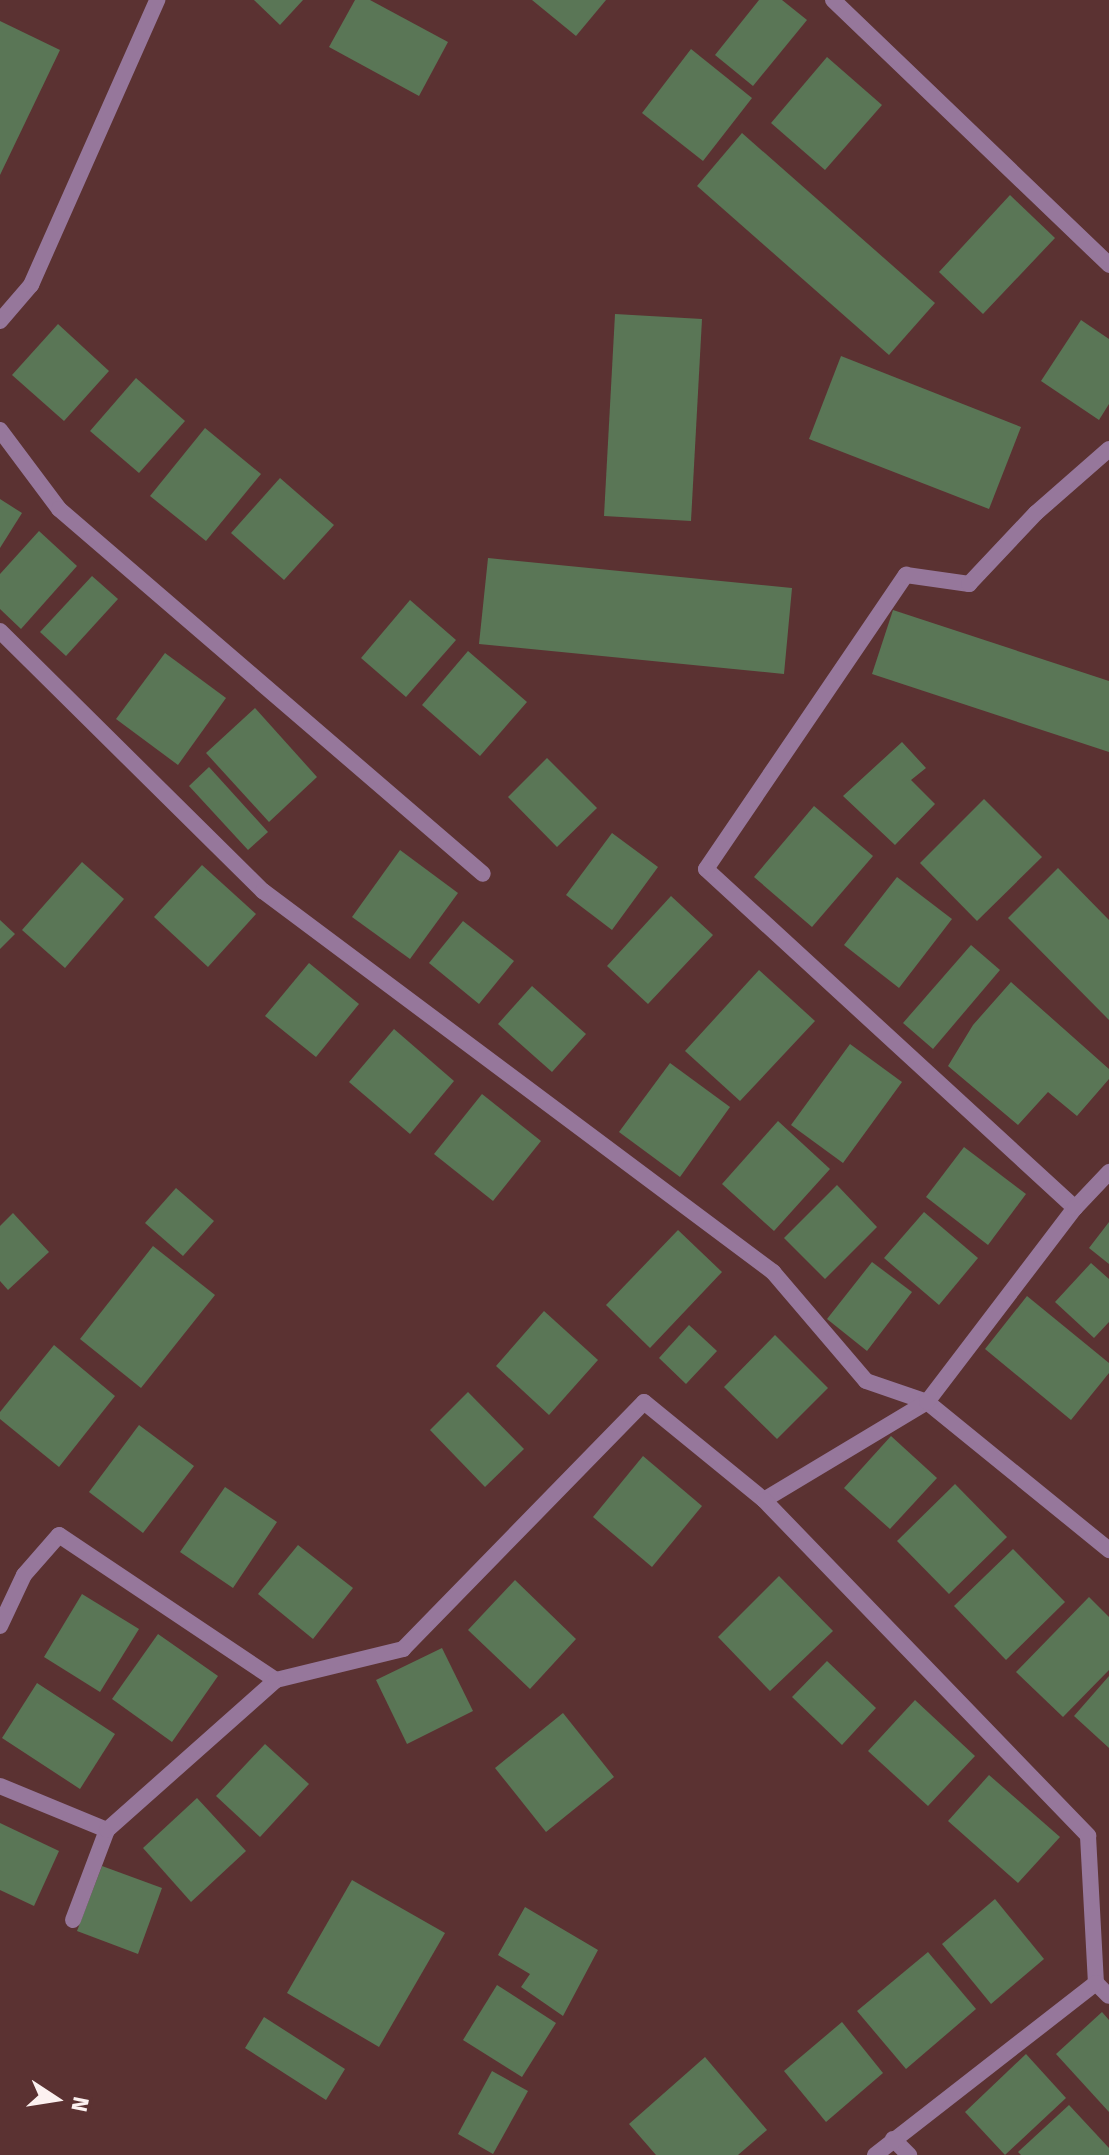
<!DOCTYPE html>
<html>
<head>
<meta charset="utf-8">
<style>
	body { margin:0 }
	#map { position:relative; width:1109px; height:2155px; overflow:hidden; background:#5b3232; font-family:"Fira Sans",sans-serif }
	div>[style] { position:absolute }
	.building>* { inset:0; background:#5a7656 }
	.street>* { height:16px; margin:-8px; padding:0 8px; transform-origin:8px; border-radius:8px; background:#96779b }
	span { translate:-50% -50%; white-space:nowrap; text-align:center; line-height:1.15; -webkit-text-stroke:6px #5b3232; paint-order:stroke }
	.north { position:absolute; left:16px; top:2059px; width:80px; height:80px; -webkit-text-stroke:6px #5b3232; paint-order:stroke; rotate:102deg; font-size:22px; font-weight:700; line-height:32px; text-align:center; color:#fcf1f0 }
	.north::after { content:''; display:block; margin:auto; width:28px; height:36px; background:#fcf1f0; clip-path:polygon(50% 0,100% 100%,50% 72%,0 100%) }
</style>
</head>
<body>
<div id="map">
	<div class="building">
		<i style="clip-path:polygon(254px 0,303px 0,280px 25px)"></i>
		<i style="clip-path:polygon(355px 0,370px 0,448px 42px,419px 96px,329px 47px)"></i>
		<i style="clip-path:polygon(532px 0,606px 0,576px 36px)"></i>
		<i style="clip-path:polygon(759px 0,782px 0,807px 20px,753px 86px,715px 55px)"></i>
		<i style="clip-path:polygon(0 21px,60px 50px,0 175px)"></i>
		<i style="clip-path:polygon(691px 49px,752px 98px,703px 161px,642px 113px)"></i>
		<i style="clip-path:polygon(827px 57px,882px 105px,825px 170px,771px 123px)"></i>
		<i style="clip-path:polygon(742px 133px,935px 303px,889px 355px,697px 186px)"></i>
		<i style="clip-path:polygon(1010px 195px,1055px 238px,983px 314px,939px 272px)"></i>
		<i style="clip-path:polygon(615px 314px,702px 319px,691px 521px,604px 516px)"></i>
		<i style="clip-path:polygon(1081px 320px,1109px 339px,1109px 404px,1099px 420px,1041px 381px)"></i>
		<i style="clip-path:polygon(58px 324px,109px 371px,64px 421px,12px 375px)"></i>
		<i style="clip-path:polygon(841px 356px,1021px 427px,989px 509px,809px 439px)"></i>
		<i style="clip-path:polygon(136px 378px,185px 421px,139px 473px,90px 431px)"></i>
		<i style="clip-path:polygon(205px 428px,261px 474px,206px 541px,150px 496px)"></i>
		<i style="clip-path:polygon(280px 478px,334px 525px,284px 580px,231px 533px)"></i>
		<i style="clip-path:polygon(0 499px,22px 513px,0 548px)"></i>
		<i style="clip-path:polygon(39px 531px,77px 566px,21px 629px,0 609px,0 574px)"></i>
		<i style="clip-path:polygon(488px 558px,792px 588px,784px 674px,479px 644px)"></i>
		<i style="clip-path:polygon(92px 576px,118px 599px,66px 656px,40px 632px)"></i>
		<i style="clip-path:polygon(410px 600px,456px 640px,406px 697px,361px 658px)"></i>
		<i style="clip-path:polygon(893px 610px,1109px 681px,1109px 752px,872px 674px)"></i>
		<i style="clip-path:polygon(468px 651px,527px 702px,480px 756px,422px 705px)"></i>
		<i style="clip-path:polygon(165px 653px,226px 698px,178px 765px,116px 719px)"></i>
		<i style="clip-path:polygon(255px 708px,317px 777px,269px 822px,206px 753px)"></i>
		<i style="clip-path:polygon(902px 742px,926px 768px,911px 780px,935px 804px,895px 845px,843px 796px)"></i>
		<i style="clip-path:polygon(547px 758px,597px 808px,557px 847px,508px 797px)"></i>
		<i style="clip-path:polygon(209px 767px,268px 832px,248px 850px,189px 786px)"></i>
		<i style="clip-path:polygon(984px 799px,1042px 857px,977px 921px,920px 863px)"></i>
		<i style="clip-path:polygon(814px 806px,873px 856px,812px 927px,754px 877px)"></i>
		<i style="clip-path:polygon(612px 833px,658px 867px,612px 930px,566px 895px)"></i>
		<i style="clip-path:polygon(400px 850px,458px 893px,410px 959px,352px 917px)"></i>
		<i style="clip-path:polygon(82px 862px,124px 899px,65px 968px,22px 930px)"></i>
		<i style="clip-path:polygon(202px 865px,256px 914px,208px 967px,154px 917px)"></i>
		<i style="clip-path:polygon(1058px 868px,1109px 920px,1109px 1020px,1008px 918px)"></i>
		<i style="clip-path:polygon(897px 877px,952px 919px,899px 988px,844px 945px)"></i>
		<i style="clip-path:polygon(671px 896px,713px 935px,648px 1004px,607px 966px)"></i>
		<i style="clip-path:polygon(0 920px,15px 934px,0 949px)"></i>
		<i style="clip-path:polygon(463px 921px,514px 961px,479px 1004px,429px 963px)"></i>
		<i style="clip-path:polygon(971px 945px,1000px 970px,933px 1049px,903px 1023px)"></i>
		<i style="clip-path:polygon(309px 963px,359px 1004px,316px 1057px,265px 1016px)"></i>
		<i style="clip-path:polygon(759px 970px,815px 1021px,740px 1101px,685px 1051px)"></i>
		<i style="clip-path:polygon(1011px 982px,1109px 1069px,1109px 1079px,1077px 1116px,1048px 1092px,1018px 1125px,948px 1066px,973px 1025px)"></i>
		<i style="clip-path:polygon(532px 986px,586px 1034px,552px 1072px,498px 1024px)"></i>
		<i style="clip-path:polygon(394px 1029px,454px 1081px,410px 1134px,349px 1082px)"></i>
		<i style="clip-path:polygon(850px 1044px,902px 1082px,843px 1163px,791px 1125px)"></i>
		<i style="clip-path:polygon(670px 1063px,730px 1107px,680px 1177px,619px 1132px)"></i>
		<i style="clip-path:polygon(482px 1094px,541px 1141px,493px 1201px,434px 1154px)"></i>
		<i style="clip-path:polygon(778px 1121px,830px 1169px,774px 1231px,722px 1184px)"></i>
		<i style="clip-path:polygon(964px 1147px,1026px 1194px,988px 1245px,926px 1197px)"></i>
		<i style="clip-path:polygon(837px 1185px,877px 1227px,825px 1279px,784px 1238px)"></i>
		<i style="clip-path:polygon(176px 1188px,214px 1221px,183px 1256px,145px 1223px)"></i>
		<i style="clip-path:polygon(924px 1212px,978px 1258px,939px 1305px,884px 1258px)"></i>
		<i style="clip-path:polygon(13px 1213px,49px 1252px,8px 1290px,0 1281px,0 1226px)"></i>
		<i style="clip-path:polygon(1109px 1222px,1109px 1264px,1089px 1248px)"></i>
		<i style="clip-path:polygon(678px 1230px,722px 1272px,650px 1348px,606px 1305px)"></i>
		<i style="clip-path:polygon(153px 1246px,215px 1295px,141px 1388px,80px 1339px)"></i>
		<i style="clip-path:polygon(872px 1262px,912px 1292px,867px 1351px,827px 1319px)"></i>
		<i style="clip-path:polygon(1091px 1263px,1109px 1279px,1109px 1322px,1094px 1338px,1055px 1302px)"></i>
		<i style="clip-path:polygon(1027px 1296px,1109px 1363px,1109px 1373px,1071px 1420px,985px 1349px)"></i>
		<i style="clip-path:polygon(544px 1311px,598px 1360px,549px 1415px,496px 1366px)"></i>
		<i style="clip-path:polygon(689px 1325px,717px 1351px,686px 1384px,659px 1358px)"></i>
		<i style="clip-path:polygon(775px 1335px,828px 1388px,777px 1439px,724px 1387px)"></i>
		<i style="clip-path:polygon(54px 1345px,115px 1396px,59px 1467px,0 1419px,0 1412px)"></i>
		<i style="clip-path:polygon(468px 1392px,524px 1449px,485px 1487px,430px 1430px)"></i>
		<i style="clip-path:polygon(139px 1425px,194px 1466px,143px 1533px,89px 1492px)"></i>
		<i style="clip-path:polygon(891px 1436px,937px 1478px,890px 1529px,844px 1488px)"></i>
		<i style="clip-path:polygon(643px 1456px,702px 1506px,652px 1567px,593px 1517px)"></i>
		<i style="clip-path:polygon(955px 1484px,1007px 1537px,949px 1594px,897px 1541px)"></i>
		<i style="clip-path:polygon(225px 1487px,277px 1522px,233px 1588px,180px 1552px)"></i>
		<i style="clip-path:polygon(298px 1545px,353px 1588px,313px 1639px,258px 1594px)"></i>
		<i style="clip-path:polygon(1013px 1549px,1065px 1602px,1006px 1660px,954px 1606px)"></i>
		<i style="clip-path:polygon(779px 1576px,833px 1631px,770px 1691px,718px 1637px)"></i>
		<i style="clip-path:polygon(515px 1580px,576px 1639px,530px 1689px,468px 1630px)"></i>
		<i style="clip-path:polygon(82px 1594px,139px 1629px,100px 1692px,44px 1657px)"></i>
		<i style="clip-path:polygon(1089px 1597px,1109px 1617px,1109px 1670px,1063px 1717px,1016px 1672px)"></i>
		<i style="clip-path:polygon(158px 1634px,218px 1676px,172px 1742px,112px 1699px)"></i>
		<i style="clip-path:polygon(442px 1648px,473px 1711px,407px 1744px,376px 1680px)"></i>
		<i style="clip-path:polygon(827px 1661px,876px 1708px,842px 1745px,792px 1697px)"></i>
		<i style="clip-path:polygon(1109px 1676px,1109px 1748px,1074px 1716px)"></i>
		<i style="clip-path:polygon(37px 1683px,115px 1734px,80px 1789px,2px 1738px)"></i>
		<i style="clip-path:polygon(915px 1700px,975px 1756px,928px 1806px,868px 1751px)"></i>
		<i style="clip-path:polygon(563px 1713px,614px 1777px,546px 1832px,495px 1768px)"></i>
		<i style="clip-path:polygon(265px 1744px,309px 1784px,260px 1837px,216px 1796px)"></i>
		<i style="clip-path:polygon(989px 1775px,1060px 1837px,1018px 1883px,948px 1821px)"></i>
		<i style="clip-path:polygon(197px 1798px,246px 1851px,191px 1902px,143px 1848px)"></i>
		<i style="clip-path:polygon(0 1823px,59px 1851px,34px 1906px,0 1890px)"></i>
		<i style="clip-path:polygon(102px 1866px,162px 1888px,138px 1954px,77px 1931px)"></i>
		<i style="clip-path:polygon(352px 1880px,445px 1933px,379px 2047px,287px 1993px)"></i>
		<i style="clip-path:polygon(995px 1899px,1044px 1959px,991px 2004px,942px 1944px)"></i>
		<i style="clip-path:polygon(525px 1907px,598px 1950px,563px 2016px,521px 1987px,530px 1974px,498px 1955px)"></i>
		<i style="clip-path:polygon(928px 1952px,976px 2009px,906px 2069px,857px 2011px)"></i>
		<i style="clip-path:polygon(497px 1985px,556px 2023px,522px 2077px,463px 2040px)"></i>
		<i style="clip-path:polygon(1102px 2012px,1109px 2020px,1109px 2112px,1056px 2054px)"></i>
		<i style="clip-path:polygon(264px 2017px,345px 2069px,326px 2100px,245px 2048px)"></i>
		<i style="clip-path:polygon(842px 2022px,883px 2073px,826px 2122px,784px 2071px)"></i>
		<i style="clip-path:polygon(1026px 2054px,1066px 2098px,1005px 2155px,965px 2112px)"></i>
		<i style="clip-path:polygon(705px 2057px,767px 2130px,738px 2155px,656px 2155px,629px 2124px)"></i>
		<i style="clip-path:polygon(492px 2071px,528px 2091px,493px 2154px,458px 2134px)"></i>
		<i style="clip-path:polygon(1069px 2105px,1109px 2148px,1109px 2155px,1021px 2155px,1018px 2152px)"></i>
	</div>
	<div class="street">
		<i style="left:833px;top:0;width:383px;rotate:43.8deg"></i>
		<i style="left:0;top:321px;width:48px;rotate:-49.3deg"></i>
		<i style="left:31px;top:285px;width:312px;rotate:-66.1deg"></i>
		<i style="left:0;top:430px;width:99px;rotate:53.2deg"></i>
		<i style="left:59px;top:509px;width:559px;rotate:40.72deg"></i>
		<i style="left:0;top:631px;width:370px;rotate:44.7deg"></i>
		<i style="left:263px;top:891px;width:637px;rotate:36.76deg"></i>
		<i style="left:773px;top:1272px;width:143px;rotate:49.5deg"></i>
		<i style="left:866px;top:1381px;width:65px;rotate:19deg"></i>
		<i style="left:927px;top:1402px;width:235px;rotate:39.1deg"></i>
		<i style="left:1075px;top:1208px;width:501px;rotate:-137.43deg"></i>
		<i style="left:706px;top:869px;width:356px;rotate:-55.8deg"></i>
		<i style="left:906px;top:575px;width:64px;rotate:8.1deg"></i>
		<i style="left:969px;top:584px;width:98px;rotate:-46.7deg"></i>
		<i style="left:1036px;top:513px;width:97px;rotate:-41.2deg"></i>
		<i style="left:764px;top:1500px;width:190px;rotate:-31deg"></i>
		<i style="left:927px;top:1402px;width:244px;rotate:-52.7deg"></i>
		<i style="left:1075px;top:1208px;width:50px;rotate:-46.6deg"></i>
		<i style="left:0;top:1626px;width:56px;rotate:-64.8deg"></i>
		<i style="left:24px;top:1575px;width:53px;rotate:-48.8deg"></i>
		<i style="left:59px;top:1535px;width:261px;rotate:33.8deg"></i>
		<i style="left:276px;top:1680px;width:131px;rotate:-13.7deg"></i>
		<i style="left:403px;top:1649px;width:345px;rotate:-45.7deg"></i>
		<i style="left:644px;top:1402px;width:155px;rotate:39.2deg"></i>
		<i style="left:764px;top:1500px;width:467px;rotate:46deg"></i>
		<i style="left:1088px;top:1836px;width:147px;rotate:86.9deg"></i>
		<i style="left:1096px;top:1983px;width:18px;rotate:45deg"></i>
		<i style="left:0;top:1786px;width:116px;rotate:22.4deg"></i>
		<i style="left:73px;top:1920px;width:96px;rotate:-69.3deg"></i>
		<i style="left:107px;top:1830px;width:226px;rotate:-41.6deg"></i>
		<i style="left:893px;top:2139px;width:23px;rotate:45deg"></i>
		<i style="left:875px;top:2155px;width:280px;rotate:-37.9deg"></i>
	</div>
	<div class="north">N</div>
</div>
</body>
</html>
